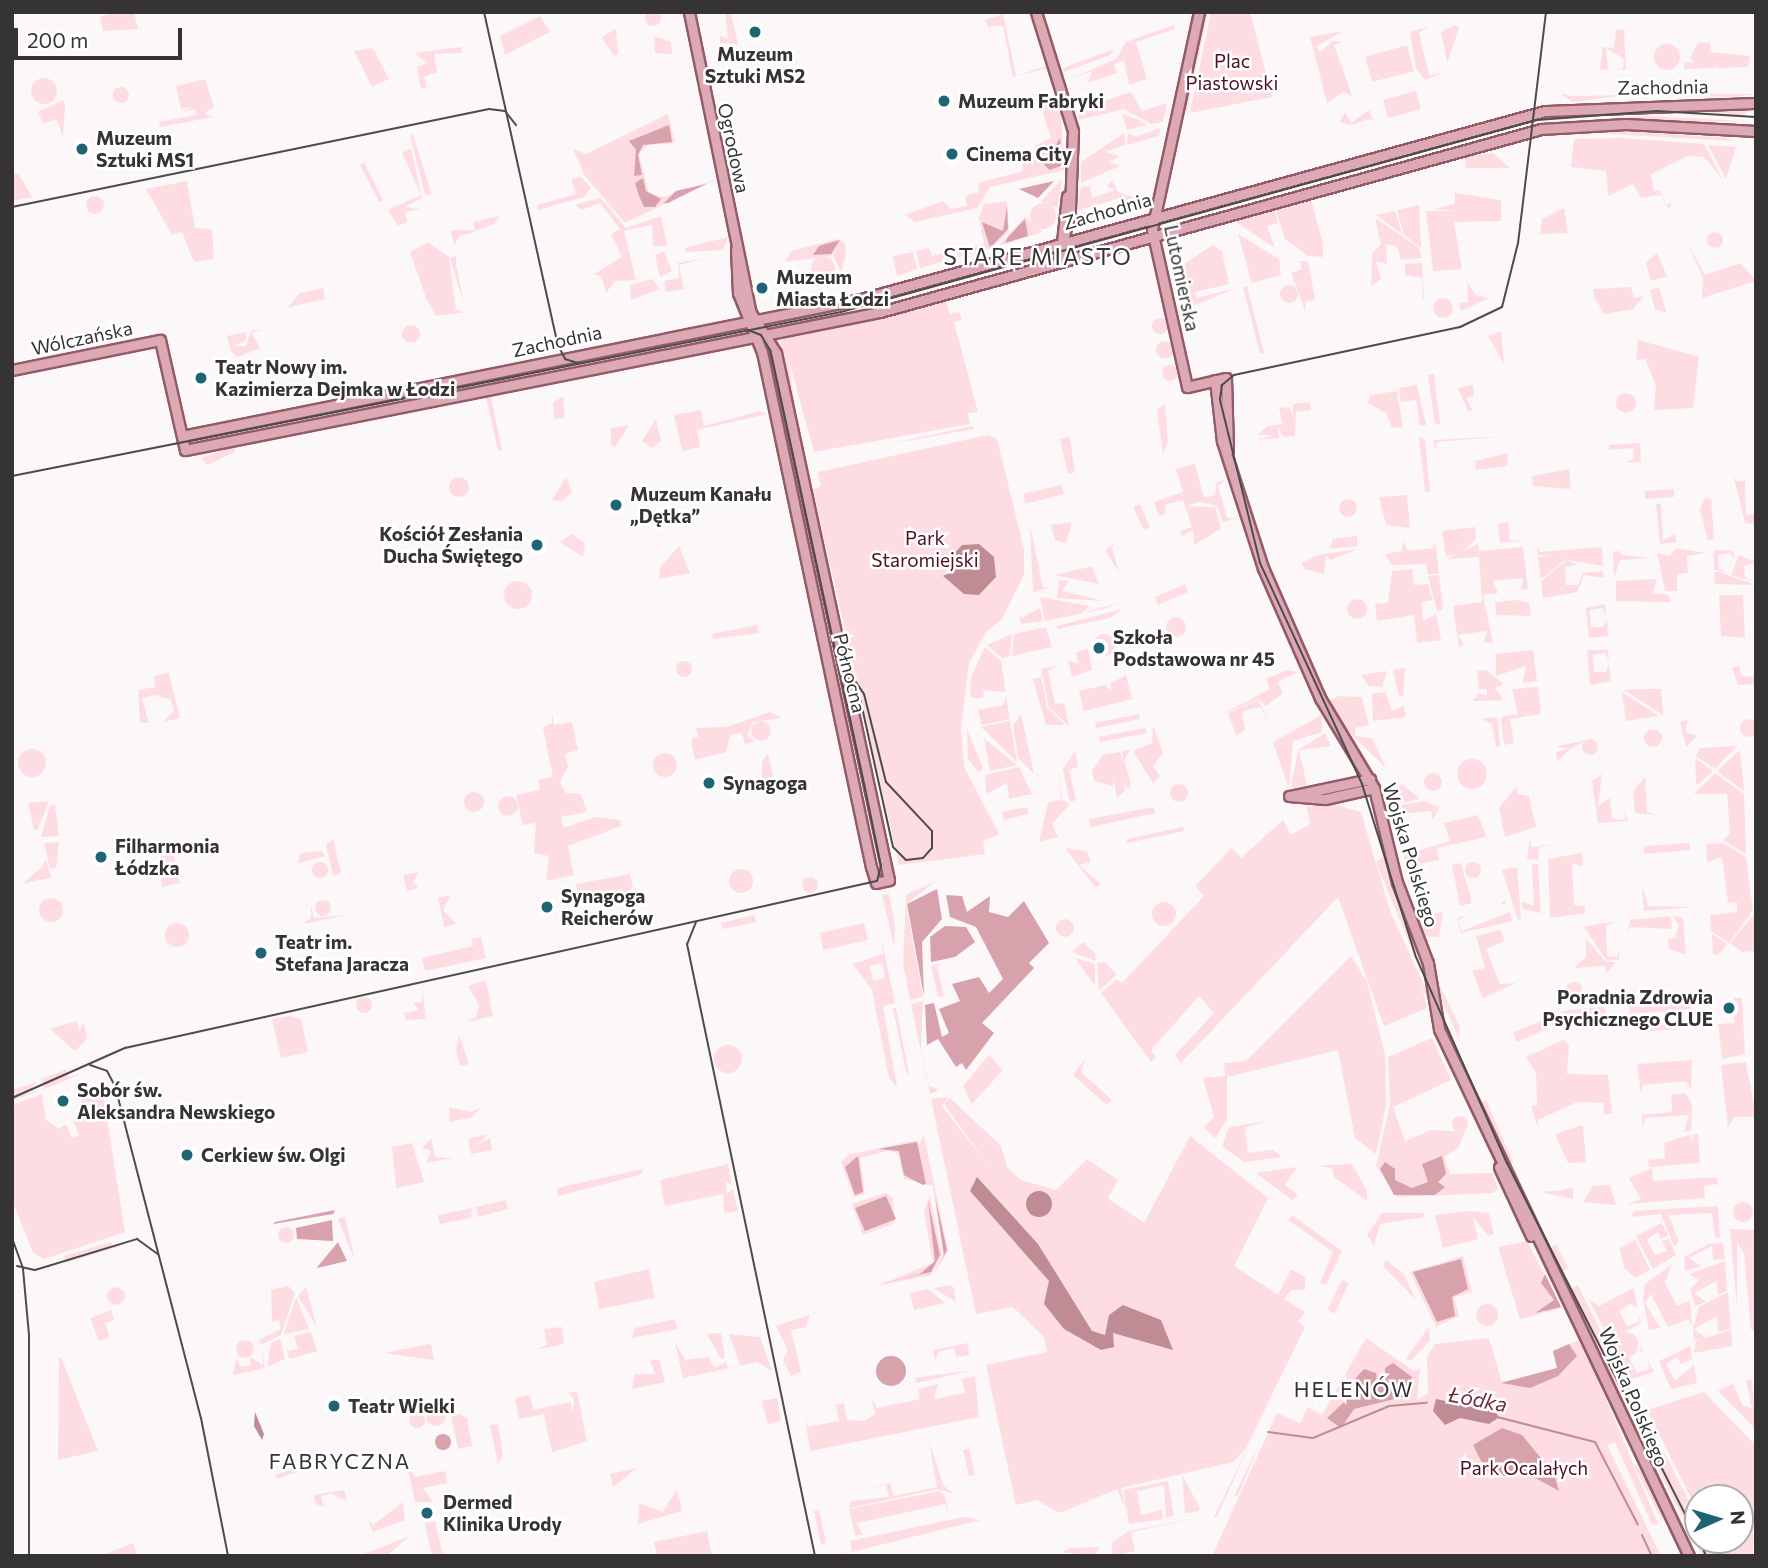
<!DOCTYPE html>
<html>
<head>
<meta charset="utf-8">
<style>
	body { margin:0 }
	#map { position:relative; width:1768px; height:1568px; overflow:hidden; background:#fcf7f8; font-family:Commissioner,sans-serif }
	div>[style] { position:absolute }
	.green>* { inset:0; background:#fedde2 }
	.round { border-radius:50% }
	.forest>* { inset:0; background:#d7a2ab }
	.water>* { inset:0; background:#bf8c95 }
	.stream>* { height:2px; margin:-1px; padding:0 1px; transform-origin:1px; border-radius:1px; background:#bf8c95 }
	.roads { filter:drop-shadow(2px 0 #935b66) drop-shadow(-2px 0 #935b66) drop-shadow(0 2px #935b66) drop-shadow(0 -2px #935b66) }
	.major>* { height:9px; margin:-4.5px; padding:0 4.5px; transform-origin:4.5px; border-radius:4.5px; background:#dca9b4 }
	.tram>* { height:2px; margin:-1px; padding:0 1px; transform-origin:1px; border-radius:1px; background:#4d4b4b }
	.dots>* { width:19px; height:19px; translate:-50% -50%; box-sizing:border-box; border:4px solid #fff; border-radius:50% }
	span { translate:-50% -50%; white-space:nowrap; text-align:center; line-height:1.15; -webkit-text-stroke:5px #fff; paint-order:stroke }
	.poi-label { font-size:19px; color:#353333; font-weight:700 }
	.left { translate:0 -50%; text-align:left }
	.right { translate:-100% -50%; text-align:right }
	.park-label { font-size:19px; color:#4d0f22 }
	.street-label { font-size:19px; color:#353333 }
	.neighbourhood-label { font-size:21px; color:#353333; letter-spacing:2px }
	.water-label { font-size:21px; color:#6e2d3d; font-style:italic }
	.quarter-label { font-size:23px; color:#353333; letter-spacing:2px }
	.frame { position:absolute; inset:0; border:14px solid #353333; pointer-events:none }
	.north { position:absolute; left:1684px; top:1484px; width:70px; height:70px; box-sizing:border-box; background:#fff; border:2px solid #aeadad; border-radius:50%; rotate:86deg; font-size:19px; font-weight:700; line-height:28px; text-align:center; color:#353333 }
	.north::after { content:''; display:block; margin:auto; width:24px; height:32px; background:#1e6475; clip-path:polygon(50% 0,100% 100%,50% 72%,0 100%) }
	.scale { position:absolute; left:14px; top:28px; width:168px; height:32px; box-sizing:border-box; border:4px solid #353333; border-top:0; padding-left:9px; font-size:21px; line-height:24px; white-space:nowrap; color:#353333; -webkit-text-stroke:5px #fff; paint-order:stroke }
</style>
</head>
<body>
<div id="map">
	<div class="green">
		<i class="round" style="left:645px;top:10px;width:16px;height:16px"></i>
		<i style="clip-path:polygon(116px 12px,134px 12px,138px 29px,103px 31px,100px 17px)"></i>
		<i style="clip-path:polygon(725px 12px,731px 12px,738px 45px,720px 42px,720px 36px,728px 39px)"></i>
		<i style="clip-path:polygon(981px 12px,985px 20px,1003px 14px,1016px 76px,1049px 65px,1055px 81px,1048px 68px,1013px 77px,1003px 26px,990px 26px,992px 34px)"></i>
		<i style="clip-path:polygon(1208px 12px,1187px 111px,1184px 111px,1204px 13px)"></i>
		<i style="clip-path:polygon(1211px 12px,1250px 12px,1272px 97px,1190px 113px)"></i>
		<i style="clip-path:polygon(540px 16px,550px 32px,505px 55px,500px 36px)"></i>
		<i style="clip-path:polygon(1174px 25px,1175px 29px,1136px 42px,1147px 79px,1129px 85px,1124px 60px,1114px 64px,1117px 73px,1088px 83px,1092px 71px,1067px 80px,1116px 59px,1126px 42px)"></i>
		<i style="clip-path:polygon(1454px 25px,1459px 28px,1447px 63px,1441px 32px)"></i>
		<i style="clip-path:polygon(1428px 27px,1419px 33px,1429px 75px,1444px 72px,1425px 80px,1416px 69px,1410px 32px)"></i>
		<i style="clip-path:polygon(616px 29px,618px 54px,614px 56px,602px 37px)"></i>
		<i style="clip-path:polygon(1616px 29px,1624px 30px,1626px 70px,1614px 70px,1623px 69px,1624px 59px,1606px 48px,1608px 70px,1600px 69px,1603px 47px,1614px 48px)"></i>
		<i style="clip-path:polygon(1343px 31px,1317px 46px,1320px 52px,1333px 41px,1343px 42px,1334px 45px,1352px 96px,1343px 92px,1327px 103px,1310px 37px)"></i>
		<i style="clip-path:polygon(654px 36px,671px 42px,672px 54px,655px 53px)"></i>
		<i style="clip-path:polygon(1698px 42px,1710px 43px,1710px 52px,1750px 56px,1748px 67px,1717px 68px,1717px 62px,1716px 68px,1684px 69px,1685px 62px,1695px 63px,1690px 58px)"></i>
		<i class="round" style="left:1654px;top:44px;width:26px;height:26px"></i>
		<i style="clip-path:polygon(1407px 45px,1414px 71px,1372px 82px,1365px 57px)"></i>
		<i style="clip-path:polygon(461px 47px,462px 53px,434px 54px,437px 72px,424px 77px,427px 87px,421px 89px,417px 67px,426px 63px,415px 53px)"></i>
		<i style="clip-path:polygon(373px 48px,389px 79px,372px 87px,354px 51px)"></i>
		<i style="clip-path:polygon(1114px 49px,1110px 55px,1064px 72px,1063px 68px)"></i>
		<i class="round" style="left:31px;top:78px;width:26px;height:26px"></i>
		<i style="clip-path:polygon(205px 79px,214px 107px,204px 113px,213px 117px,160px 127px,159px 122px,196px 115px,195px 109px,182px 112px,191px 107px,181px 109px,176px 86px)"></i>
		<i class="round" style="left:113px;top:87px;width:16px;height:16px"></i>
		<i style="clip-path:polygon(1416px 91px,1421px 109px,1388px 118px,1383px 100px)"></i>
		<i style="clip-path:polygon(1131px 92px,1142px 111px,1167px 103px,1163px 122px,1151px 124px,1124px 109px,1079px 120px,1076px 110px,1093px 111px,1091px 105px)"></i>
		<i style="clip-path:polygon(1060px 94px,1064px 170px,990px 187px,977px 208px,915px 222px,905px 215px,943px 201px,951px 209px,967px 206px,965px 196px,979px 192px,978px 183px,1023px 171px,1022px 163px,1037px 159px,1035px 146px,1051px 138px,1039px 100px)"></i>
		<i style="clip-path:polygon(1561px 94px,1573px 96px,1630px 95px,1572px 102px)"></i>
		<i style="clip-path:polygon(1756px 94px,1731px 97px,1657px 95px,1681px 94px)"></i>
		<i style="clip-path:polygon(64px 100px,65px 107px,63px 136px,56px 119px,43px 124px,38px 112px)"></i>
		<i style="clip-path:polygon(1750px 107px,1744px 116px,1671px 110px)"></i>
		<i style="clip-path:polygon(1369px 110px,1374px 122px,1370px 119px,1350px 125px,1340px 122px,1345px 112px,1351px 123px)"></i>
		<i style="clip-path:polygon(668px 114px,675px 143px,648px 145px,639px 154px,649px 194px,664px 197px,715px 180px,625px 223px,585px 176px,573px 149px,586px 154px)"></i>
		<i style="clip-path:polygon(1122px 114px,1139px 120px,1147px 125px,1127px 130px)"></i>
		<i style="clip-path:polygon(1648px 116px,1743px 121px,1552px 125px,1552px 122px)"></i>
		<i style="clip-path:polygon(1160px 128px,1159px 136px,1127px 145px,1128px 133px,1136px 137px)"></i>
		<i style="clip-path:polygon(1610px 130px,1727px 138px,1734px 141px,1610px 134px)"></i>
		<i style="clip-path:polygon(1124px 133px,1125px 145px,1105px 152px,1120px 156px,1109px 162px,1120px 166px,1081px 183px,1081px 162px)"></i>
		<i style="clip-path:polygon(410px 135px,413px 135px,432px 195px,425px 194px)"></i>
		<i style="clip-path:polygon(1622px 138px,1704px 144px,1723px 180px,1704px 157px,1688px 156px,1651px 174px,1654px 191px,1659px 190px,1667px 205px,1672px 203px,1669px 210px,1661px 195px,1641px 198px,1633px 184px,1608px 196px,1606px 171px,1571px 167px,1574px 139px)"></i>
		<i style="clip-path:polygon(1708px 145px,1736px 147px,1726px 179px)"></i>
		<i style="clip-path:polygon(411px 148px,422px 198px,405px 207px,421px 209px,405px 212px,407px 222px,398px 226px,388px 210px,421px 195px,402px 153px)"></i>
		<i style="clip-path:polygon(1493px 153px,1510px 168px,1466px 168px,1465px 157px)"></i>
		<i style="clip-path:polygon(364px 162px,383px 200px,379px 202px,360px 165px)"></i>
		<i style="clip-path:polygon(18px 173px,32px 197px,12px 201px,12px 176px)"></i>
		<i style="clip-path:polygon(581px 177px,591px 188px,584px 197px,538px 210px,537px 205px,576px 194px,571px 179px)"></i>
		<i style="clip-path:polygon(1062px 179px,1057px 208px,1041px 201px)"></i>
		<i style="clip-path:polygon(1112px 180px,1118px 192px,1144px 201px,1135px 203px,1139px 210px,1125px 215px,1120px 198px,1077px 211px,1081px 187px,1090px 186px,1092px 198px,1115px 190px,1107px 186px)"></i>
		<i style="clip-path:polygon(187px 181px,195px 228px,212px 229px,214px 259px,194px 262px,182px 232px,172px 235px,146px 189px)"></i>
		<i style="clip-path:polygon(1455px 193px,1501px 200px,1501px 221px,1454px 222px,1462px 269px,1433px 271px,1426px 211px,1457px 211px,1434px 209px,1455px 204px)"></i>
		<i class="round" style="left:86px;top:196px;width:18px;height:18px"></i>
		<i style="clip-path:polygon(601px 198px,626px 228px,661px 216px,667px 246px,653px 246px,652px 225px,624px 231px,636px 280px,615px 281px,606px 293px,601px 276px,594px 274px,622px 257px,611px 234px,620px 229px,600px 203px,582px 210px,575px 205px)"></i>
		<i style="clip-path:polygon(1311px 199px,1323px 244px,1323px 257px,1308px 256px,1285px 239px,1275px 208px)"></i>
		<i style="clip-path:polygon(1007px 201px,1009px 231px,992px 248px,920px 268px,916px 251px,929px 248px,932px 256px,984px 244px,979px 218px,984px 204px)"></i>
		<i class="round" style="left:1030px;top:203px;width:26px;height:26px"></i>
		<i style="clip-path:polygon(1419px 205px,1421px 248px,1404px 235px,1397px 210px)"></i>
		<i style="clip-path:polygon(1107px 208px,1111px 219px,1084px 226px,1076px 222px,1076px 214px)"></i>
		<i style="clip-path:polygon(1564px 208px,1568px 233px,1540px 234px,1542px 219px)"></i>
		<i style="clip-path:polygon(1274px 209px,1278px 223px,1267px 226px,1275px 248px,1233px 220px)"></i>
		<i style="clip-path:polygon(1395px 211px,1402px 234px,1376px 215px)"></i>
		<i style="clip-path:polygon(500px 216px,494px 224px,459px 237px,454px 245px,451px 230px,475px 230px,473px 222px)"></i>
		<i style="clip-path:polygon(1025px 217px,1043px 232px,999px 246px,999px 245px)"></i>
		<i style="clip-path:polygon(1375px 218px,1418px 247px,1422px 258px,1401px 260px,1397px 246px,1386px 244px,1387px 264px,1376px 261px,1381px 279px,1371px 286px,1372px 253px,1381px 245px)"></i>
		<i class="round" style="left:1707px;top:232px;width:16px;height:16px"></i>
		<i style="clip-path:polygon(1238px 234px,1279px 259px,1281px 275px,1252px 283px)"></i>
		<i style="clip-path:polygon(728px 237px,723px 250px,686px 252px,685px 248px)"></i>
		<i style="clip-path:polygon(838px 239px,845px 243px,846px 256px,841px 272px,833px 255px,841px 243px,831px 256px,785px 262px,791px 251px)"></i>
		<i style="clip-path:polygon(1686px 240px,1705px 275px,1741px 263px,1756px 281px,1702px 298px,1703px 278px)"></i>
		<i style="clip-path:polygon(428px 242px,449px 257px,456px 310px,465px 312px,436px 316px,426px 298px,410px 252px)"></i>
		<i style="clip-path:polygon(1213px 245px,1222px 251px,1229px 284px,1195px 292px,1196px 298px,1236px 288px,1183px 310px,1180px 318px,1178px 309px,1191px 307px,1192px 300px,1185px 302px,1181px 266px)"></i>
		<i style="clip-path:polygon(664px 251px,672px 271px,660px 277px,655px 255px)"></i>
		<i style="clip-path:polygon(913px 252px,917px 269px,897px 276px,893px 256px)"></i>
		<i style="clip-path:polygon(1657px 253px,1667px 276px,1651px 281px,1646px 263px)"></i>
		<i style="clip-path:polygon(456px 255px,456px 264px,464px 304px,450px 259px)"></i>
		<i class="round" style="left:811px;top:257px;width:24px;height:24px"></i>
		<i style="clip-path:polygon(706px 258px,679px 265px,684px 289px,666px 292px,664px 281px,679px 278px,678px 263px)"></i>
		<i style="clip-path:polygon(1308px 261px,1315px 299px,1305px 302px,1306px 313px,1291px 273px,1302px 269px,1300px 262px,1287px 262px)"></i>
		<i style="clip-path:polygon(1422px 263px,1424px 300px,1423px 300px,1422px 278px,1405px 275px,1405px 264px)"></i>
		<i style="clip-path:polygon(652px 279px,660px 289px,631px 300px,630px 285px)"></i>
		<i style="clip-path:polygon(1467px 281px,1475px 295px,1489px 298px,1461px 311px,1459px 303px,1468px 302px)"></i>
		<i class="round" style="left:1280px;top:285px;width:18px;height:18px"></i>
		<i style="clip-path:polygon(1247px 286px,1264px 353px,1260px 354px,1243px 287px)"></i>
		<i style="clip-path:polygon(1631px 287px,1634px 298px,1644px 296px,1633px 309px,1604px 314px,1594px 296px,1593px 289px)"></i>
		<i style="clip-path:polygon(1659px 287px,1666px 312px,1663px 312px,1655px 309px,1650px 290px)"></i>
		<i style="clip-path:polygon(323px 288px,325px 299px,288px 307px,300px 293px)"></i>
		<i class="round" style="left:1433px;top:298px;width:20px;height:20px"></i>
		<i style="clip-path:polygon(946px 300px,950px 314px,959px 312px,962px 320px,954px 322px,978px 412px,968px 413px,970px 424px,814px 452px,788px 357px,801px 447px,780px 340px)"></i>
		<i class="round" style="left:1152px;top:318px;width:16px;height:16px"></i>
		<i class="round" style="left:402px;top:325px;width:18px;height:18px"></i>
		<i style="clip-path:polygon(251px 331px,262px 329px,252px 333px,260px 348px,237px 357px,231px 351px,227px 336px,247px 332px,245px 341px,232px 346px,246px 346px)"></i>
		<i style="clip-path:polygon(1501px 331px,1504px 364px,1488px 336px)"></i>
		<i style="clip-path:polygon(1638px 340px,1699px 357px,1693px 408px,1654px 410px,1656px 386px,1645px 359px,1636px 360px)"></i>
		<i class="round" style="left:1156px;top:341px;width:18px;height:18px"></i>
		<i style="clip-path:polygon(775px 360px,793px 449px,787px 450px,767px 362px)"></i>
		<i class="round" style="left:1162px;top:365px;width:16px;height:16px"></i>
		<i style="clip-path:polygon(1434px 374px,1440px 424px,1435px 424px,1428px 375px)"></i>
		<i style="clip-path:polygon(1417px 385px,1426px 425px,1420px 426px,1416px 400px,1401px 402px,1399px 388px)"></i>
		<i style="clip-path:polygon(1473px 385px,1474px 396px,1466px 398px,1473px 411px,1468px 411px,1458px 388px)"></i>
		<i style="clip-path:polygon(1397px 391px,1403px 427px,1392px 428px,1386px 413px,1368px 403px,1370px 395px)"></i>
		<i class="round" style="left:1616px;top:393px;width:20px;height:20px"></i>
		<i style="clip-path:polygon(491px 396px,502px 450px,498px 451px,486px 397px)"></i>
		<i style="clip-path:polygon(563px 396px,565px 418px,554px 419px,553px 403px)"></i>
		<i style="clip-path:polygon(1310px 402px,1311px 410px,1296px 412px,1295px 436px,1283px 437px,1278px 427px,1279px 438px,1257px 440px,1272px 435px,1257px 435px,1268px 426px,1283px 424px,1279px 408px,1289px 407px,1293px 416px,1293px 404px)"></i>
		<i style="clip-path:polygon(1165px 404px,1168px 442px,1163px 454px,1157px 410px)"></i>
		<i style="clip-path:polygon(701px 410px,704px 426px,760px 411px,767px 414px,697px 430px,700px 447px,682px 451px,674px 415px)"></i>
		<i style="clip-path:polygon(656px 419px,661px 441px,652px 448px,642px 441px)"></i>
		<i style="clip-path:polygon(629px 425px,615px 447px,611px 445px,611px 428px)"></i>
		<i style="clip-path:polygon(973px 426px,974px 429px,889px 444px)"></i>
		<i style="clip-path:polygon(988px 435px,997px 439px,1024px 549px,1024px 575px,1002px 619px,986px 632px,969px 663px,961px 728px,964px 767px,999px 834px,983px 841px,985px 854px,899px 865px,813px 490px,821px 486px,818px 472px)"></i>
		<i style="clip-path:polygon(1509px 436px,1437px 442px,1435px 452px,1434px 440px)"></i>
		<i style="clip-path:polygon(1070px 437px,1075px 472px,1068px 474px,1060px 439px)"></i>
		<i style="clip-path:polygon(1419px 437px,1425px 439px,1430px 492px,1425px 492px)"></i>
		<i style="clip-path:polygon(1640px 443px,1641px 462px,1625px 463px,1634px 458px,1633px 448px,1609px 450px,1609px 445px)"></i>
		<i style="clip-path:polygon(232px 447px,236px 451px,208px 465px,201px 458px)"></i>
		<i style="clip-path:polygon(1508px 453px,1507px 466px,1476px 470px,1475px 461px)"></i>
		<i style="clip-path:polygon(1195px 464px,1204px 498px,1215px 495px,1217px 482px,1226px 480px,1218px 486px,1227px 518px,1236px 518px,1223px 522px,1217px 507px,1211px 504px,1199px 502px,1187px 506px,1215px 507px,1221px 529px,1194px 545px,1193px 530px,1182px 536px,1180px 531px,1192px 527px,1183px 500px,1164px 505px,1166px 513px,1159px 516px,1154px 502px,1183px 492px,1176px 469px)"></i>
		<i style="clip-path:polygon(1569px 469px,1571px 489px,1533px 486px,1532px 476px)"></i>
		<i style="clip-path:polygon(1733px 474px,1736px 481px,1745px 481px,1746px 515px,1756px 514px,1756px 524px,1745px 523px)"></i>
		<i style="clip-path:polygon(566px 477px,572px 492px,562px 501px,552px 500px)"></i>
		<i class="round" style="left:449px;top:477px;width:20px;height:20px"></i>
		<i style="clip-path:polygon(1062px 485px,1064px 494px,1025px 504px,1023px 494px)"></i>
		<i style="clip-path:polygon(1674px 489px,1674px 497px,1645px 499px,1645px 491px)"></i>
		<i style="clip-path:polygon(797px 495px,810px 528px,828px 619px,825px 606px,824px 620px,821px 616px)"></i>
		<i style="clip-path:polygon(1407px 495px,1410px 528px,1386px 525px,1379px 497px)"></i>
		<i style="clip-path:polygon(1705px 498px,1711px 499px,1714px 539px,1708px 540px,1700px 509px)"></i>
		<i class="round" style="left:1339px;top:499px;width:18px;height:18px"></i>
		<i style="clip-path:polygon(1140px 504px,1150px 527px,1144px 530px,1133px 507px)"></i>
		<i style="clip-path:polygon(1656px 504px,1661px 504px,1663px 540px,1676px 534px,1676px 542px,1660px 544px)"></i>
		<i style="clip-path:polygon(1072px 522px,1066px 543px,1055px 540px,1051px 525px)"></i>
		<i style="clip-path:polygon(1508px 522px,1510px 540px,1523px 541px,1500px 542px,1498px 524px)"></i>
		<i style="clip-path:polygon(1030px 525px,1043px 588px,1053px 586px,1033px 593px)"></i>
		<i style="clip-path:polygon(1475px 527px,1476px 539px,1460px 554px,1446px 556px,1442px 531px)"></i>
		<i style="clip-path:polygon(572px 534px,585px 543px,583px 557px,560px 542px)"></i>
		<i style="clip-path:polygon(1357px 536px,1357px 546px,1330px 549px,1333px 539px)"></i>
		<i style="clip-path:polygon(1402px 540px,1408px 551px,1433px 548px,1435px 542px,1439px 573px,1428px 575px,1426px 564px,1392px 565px,1385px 554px,1403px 551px)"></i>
		<i style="clip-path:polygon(1115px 543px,1112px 548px,1119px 573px,1105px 550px)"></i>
		<i style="clip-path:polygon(1478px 544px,1479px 551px,1523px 547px,1528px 589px,1521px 590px,1523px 578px,1493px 581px,1498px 593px,1483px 595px,1493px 643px,1484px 642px,1487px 631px,1458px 635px,1464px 645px,1459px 648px,1453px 606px,1482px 602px,1479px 557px,1447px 559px)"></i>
		<i style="clip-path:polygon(679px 546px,690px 573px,659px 579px,660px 567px)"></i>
		<i style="clip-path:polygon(1537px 546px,1540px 552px,1602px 547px,1603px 566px,1538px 555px)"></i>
		<i style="clip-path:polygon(1676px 548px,1705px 553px,1687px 556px,1688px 573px,1677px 574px,1677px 591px,1665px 591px,1657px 553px,1670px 556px)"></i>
		<i style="clip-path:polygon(1358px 549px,1330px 560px,1326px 555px,1324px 574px,1304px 569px,1302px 563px,1318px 555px)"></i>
		<i style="clip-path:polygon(1714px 550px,1733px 551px,1734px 559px,1730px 553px,1718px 555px,1719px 569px,1729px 574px,1714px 569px)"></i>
		<i style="clip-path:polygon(1620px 551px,1621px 555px,1651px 558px,1620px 560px,1614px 578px,1613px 552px)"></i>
		<i style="clip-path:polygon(1739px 555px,1756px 562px,1744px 566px,1745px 578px,1756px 582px,1731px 575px)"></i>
		<i style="clip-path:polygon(1538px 557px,1558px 557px,1565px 560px,1541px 579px)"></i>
		<i style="clip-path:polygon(1567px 560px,1577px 565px,1565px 567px,1566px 585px,1578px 585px,1583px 573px,1603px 571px,1604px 578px,1584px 575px,1577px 592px,1543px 598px,1541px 581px)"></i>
		<i style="clip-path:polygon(1092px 567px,1099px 584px,1054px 575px,1089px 567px)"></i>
		<i style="clip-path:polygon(1412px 569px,1414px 585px,1428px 584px,1433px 600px,1421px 602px,1423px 621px,1436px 614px,1441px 640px,1417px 643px,1414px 615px,1377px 621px,1375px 604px,1388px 603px,1392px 571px)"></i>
		<i style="clip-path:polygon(1714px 572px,1719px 572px,1756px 585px,1715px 584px)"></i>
		<i style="clip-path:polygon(1439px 575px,1443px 610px,1437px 611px,1428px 576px)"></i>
		<i style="clip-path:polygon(1657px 579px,1653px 593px,1668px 595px,1671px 602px,1616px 601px,1616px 581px)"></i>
		<i style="clip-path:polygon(1059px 580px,1069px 581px,1062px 591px,1104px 601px,1057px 598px)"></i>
		<i class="round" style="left:504px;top:581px;width:28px;height:28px"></i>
		<i style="clip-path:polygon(1185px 584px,1188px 592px,1158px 605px,1155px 597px)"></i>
		<i style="clip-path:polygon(1719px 595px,1743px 595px,1745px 638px,1721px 636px)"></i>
		<i style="clip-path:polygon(1040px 597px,1072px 603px,1070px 609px,1073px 603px,1090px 606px,1082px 613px,1122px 602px,1103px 609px,1045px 621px)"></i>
		<i class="round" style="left:1347px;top:599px;width:20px;height:20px"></i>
		<i style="clip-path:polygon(1517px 600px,1529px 603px,1531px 616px,1496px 615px,1495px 602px)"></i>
		<i style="clip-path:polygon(1605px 604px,1606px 616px,1602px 608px,1590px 610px,1591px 627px,1603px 627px,1607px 619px,1608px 636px,1589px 638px,1586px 608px)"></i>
		<i style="clip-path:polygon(1040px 608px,1043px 621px,1021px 624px,1018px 611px,1021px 618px)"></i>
		<i style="clip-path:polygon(1123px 609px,1110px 618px,1057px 629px,1057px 626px)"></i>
		<i class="round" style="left:1166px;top:617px;width:20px;height:20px"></i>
		<i style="clip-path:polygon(757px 625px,759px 633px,713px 639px,712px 634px)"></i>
		<i style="clip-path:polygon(1046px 627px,1052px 647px,1012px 656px,1014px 634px)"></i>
		<i class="round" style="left:1093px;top:634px;width:22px;height:22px"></i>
		<i style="clip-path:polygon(1012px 634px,1010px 656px,1002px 658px,987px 645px)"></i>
		<i style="clip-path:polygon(985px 647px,1001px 661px,1006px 692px,983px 690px,984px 697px,976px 699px,970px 697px,971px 678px)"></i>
		<i style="clip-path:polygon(1088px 649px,1092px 670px,1072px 677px,1068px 660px,1078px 664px,1076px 652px)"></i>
		<i style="clip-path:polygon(1533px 650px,1537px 681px,1523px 683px,1526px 666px,1496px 676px,1496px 654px)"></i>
		<i style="clip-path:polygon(1587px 650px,1608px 650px,1609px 661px,1605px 653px,1593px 655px,1594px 672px,1606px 672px,1609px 664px,1611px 681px,1590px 685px)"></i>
		<i class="round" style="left:676px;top:661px;width:16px;height:16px"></i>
		<i style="clip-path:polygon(833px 661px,839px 665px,857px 746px,853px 747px)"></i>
		<i style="clip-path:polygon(1057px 666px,1048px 671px,1055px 704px,1064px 703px,1069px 726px,1049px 707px,1041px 669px)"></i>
		<i style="clip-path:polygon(1739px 666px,1742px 676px,1756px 677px,1756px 684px,1738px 685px,1732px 668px)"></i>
		<i style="clip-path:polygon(1405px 668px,1403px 696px,1399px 696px,1393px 670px)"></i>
		<i style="clip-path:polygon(1287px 670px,1298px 672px,1278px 682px,1283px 693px,1266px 706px,1258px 699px,1217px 717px,1270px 689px,1266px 679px)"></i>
		<i style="clip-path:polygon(1486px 670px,1504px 684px,1495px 688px,1503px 700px,1473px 701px,1479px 693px,1487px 696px,1487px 689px,1479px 689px,1477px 671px)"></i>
		<i style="clip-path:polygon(1387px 671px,1382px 687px,1369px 686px,1361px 675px)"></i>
		<i style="clip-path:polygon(169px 673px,180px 718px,163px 722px,174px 711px,171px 700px,156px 695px,142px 698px,149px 723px,140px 723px,138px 690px,155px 687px,154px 676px)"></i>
		<i style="clip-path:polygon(1126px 675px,1132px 699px,1084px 711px,1079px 691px,1105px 685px,1112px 691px,1110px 684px)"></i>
		<i style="clip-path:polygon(1041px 677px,1047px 707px,1065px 725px,1046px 725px,1033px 679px)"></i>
		<i style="clip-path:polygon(1538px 687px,1541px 714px,1510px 719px,1514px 743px,1504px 745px,1501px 717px,1518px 714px,1512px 689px)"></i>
		<i style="clip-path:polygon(1661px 689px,1663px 715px,1624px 690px,1646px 689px)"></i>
		<i style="clip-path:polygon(1385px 692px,1392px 711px,1404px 706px,1406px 717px,1373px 721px,1372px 694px,1363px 695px)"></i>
		<i style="clip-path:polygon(1622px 692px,1659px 716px,1626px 721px)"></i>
		<i style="clip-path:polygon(1006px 696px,1010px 719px,981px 725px,978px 710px,1003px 705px)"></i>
		<i style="clip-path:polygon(1339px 696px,1362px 697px,1369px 725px,1355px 728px,1355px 736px,1372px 738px,1386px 768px,1350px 733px,1328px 701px)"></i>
		<i style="clip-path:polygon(1258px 700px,1271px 727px,1260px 707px,1247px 710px,1242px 712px,1245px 730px,1236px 736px,1228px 713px)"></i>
		<i style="clip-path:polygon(770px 712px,782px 718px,753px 722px,747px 736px,755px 742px,745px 744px,742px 733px,730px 735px,726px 752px,695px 760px,691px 739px,698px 737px,696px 728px,727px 727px)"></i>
		<i style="clip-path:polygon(552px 713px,554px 725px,572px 722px,578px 750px,565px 754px,568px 767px,560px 782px,566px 793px,581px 794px,587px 812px,561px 817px,564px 828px,595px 817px,620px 820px,621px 826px,568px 846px,574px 875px,546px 881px,549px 856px,534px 853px,536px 823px,523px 825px,516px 795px,540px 790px,539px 780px,553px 777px,543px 728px,552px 723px)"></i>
		<i style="clip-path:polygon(1021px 714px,1034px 774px,1018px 758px,1013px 726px)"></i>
		<i style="clip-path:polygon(1139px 714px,1140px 719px,1096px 728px,1095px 723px)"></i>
		<i style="clip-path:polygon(1322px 715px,1322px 732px,1293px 741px,1289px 789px,1273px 742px)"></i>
		<i style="clip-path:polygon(1497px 717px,1500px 746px,1496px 747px,1492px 724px,1482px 719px)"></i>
		<i class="round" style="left:1740px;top:719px;width:18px;height:18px"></i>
		<i style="clip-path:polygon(1688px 720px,1685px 732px,1697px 736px,1686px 747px,1680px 722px)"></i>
		<i style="clip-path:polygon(1010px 721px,1017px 762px,981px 727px)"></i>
		<i class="round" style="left:751px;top:721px;width:20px;height:20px"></i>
		<i style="clip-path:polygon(1153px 725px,1163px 753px,1153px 766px,1160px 776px,1153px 783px,1133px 751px,1152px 743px)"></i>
		<i style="clip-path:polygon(1145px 728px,1147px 733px,1100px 742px,1099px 737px)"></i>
		<i class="round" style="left:1644px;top:729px;width:18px;height:18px"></i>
		<i style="clip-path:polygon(967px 729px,983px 768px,978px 772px,968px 759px)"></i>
		<i style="clip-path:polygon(1325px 733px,1331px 746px,1299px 750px,1307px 785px,1291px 788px,1298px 750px)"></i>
		<i style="clip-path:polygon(984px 738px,1017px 765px,990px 771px)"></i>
		<i class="round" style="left:1582px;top:739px;width:16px;height:16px"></i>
		<i style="clip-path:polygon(1588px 740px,1572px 748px,1557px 761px,1556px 752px,1569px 749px,1557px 746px)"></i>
		<i style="clip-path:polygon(1737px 746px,1715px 769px,1696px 756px,1700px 748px)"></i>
		<i class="round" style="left:18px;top:749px;width:28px;height:28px"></i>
		<i style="clip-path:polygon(1130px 750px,1124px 760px,1131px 784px,1128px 789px,1121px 781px,1126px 789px,1117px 798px,1113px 779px,1113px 786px,1094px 781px,1092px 771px,1103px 755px,1120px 752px,1123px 764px,1122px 751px)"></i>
		<i style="clip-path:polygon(1740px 750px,1744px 791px,1717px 771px)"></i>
		<i style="clip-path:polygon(1075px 751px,1078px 767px,1069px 770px,1076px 800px,1070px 802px,1063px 769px)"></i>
		<i class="round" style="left:653px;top:753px;width:24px;height:24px"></i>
		<i style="clip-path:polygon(768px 754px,774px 780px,762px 787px,762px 762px)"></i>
		<i style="clip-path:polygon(1695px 758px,1713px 771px,1698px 785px,1696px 783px)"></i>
		<i class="round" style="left:1457px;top:759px;width:30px;height:30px"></i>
		<i style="clip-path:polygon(1019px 767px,1032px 794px,1009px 799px,1007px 783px,986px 794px,985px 775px)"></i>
		<i style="clip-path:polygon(1058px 767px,1062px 800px,1070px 804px,1052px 824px,1058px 837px,1039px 842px,1048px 803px,1061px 800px)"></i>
		<i class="round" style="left:1424px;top:773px;width:18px;height:18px"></i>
		<i style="clip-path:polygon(1715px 773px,1744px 794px,1746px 854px,1723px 840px,1730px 833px,1727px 794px,1694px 794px)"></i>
		<i style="clip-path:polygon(1602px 774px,1598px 806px,1610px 798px,1612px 819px,1625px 820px,1624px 812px,1628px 821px,1598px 823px,1592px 781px)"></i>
		<i style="clip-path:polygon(1645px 777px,1647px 812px,1658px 815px,1635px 813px,1633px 791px)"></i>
		<i style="clip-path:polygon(1402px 784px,1420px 799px,1391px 805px,1392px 791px)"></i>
		<i class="round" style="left:1170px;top:784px;width:18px;height:18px"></i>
		<i style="clip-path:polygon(1517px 786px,1517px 794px,1529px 796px,1536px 827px,1505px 837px,1499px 808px)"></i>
		<i class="round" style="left:464px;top:792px;width:20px;height:20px"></i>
		<i class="round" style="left:498px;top:796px;width:20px;height:20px"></i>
		<i style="clip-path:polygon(49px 801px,38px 829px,34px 830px,28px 803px)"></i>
		<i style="clip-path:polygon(1423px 801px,1439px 807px,1433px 820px,1431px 811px,1391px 815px,1391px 807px)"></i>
		<i style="clip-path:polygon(55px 804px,59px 836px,41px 837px,50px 805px)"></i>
		<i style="clip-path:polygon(1333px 804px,1361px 812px,1390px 911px,1427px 992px,1428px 1000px,1422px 988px,1427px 1008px,1384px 1026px,1338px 897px,1181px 1063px,1175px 1055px,1214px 1013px,1199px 996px,1151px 1050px,1156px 1057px,1151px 1062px,1101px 993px,1117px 979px,1122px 983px,1204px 896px,1195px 886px,1232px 848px,1241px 858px,1283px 820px,1291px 835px,1310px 824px,1306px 806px)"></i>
		<i style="clip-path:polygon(1027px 807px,1029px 814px,1004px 820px,1002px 812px)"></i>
		<i style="clip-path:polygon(1154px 807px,1155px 813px,1091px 827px,1089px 819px)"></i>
		<i style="clip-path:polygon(1478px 815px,1491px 848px,1486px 837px,1437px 848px,1439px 860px,1407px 866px,1404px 855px,1450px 841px,1444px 823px)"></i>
		<i style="clip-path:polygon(1183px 827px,1184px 831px,1127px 843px,1127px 839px)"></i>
		<i style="clip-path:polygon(1530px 835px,1531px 847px,1551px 845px,1539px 848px,1538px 860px,1527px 859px)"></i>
		<i style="clip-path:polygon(333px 839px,341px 873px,333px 876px,326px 845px)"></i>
		<i style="clip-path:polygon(59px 842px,56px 868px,50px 869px,44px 843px)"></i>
		<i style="clip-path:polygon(171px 843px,180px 883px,162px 887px,161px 845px)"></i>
		<i style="clip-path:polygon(1690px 843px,1690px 850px,1643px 854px,1645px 846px)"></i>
		<i style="clip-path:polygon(1723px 843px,1746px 857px,1753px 910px,1729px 943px,1711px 931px,1710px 915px,1737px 912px,1737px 902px,1728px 903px,1722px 857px,1707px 862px,1706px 844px)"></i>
		<i style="clip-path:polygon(1065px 848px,1087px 851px,1091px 862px,1079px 865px,1101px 885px,1095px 887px)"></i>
		<i style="clip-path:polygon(321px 851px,325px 856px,298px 863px,301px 853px)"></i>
		<i style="clip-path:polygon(1582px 853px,1583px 867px,1572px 863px,1574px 905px,1585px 906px,1585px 913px,1550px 918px,1548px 859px)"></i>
		<i style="clip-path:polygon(1387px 854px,1420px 951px,1414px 954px,1429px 991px,1376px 862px)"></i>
		<i style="clip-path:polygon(46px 859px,51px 878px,23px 883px,41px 868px)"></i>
		<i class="round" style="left:312px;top:862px;width:16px;height:16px"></i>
		<i class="round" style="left:1465px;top:862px;width:16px;height:16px"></i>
		<i style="clip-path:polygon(1461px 863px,1472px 903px,1460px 906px,1452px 865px)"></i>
		<i style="clip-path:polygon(1537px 864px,1538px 865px,1541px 913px,1522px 909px,1522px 901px,1534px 906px,1532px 865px)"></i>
		<i style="clip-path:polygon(1517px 867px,1521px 920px,1518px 920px,1502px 870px)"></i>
		<i class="round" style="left:729px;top:869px;width:24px;height:24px"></i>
		<i style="clip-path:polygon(419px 872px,413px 882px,418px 888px,407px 891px,403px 875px)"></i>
		<i style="clip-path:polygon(630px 874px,633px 888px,623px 895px,580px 904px,576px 884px)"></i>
		<i class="round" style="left:802px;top:877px;width:16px;height:16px"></i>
		<i style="clip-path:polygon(936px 881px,906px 904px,923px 997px,910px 1000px,903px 963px,906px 895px)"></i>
		<i style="clip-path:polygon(1642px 884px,1648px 906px,1695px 907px,1644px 911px)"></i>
		<i style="clip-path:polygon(889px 894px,895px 926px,894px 946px,882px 895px)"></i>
		<i style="clip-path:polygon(451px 895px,443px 910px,456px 924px,444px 927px,438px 898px)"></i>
		<i class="round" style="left:39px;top:898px;width:24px;height:24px"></i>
		<i style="clip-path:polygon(1505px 900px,1513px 921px,1461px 933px,1457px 918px,1465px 916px,1458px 921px,1462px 931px,1510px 912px,1506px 903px,1499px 905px)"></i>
		<i class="round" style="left:315px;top:900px;width:16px;height:16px"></i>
		<i class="round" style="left:1152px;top:902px;width:24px;height:24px"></i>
		<i style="clip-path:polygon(311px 905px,314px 918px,346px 915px,303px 924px,311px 918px)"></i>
		<i style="clip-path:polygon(1426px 907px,1428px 915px,1443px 912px,1439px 937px,1423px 936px,1413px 910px)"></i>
		<i style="clip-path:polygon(1754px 914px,1756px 951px,1742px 952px,1730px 943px)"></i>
		<i style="clip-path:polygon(754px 915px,756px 922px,723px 929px,721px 923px)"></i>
		<i style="clip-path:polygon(1671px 916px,1672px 929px,1631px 927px,1628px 932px,1630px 920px)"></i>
		<i style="clip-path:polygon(1673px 916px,1683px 918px,1686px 955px,1669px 949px,1668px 939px,1680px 937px,1675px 937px,1679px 925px)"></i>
		<i class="round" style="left:1056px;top:919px;width:18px;height:18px"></i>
		<i style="clip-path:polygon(1616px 921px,1606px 926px,1607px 956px,1617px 957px,1619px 949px,1619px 959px,1607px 961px,1584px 927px)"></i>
		<i class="round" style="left:165px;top:923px;width:24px;height:24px"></i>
		<i style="clip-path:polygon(864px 923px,868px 940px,823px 950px,820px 933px)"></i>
		<i style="clip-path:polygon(1500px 930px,1505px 941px,1486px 949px,1500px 984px,1516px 983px,1483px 998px,1472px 971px,1485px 968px,1476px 936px)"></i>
		<i style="clip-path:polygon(1712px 934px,1727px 944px,1720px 954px,1713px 955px)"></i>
		<i style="clip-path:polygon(481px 937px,486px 958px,425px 971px,422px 958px,473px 946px,472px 939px)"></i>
		<i style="clip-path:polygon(1586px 939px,1606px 962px,1616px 962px,1606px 974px,1605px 966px,1574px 968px,1586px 957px)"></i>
		<i style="clip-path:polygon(evenodd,882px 942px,895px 1003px,883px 1006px,897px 1087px,889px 1078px,872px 990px,853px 964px,883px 954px,882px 942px,882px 963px,885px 978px,873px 981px,870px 966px,882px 963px)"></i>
		<i style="clip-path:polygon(1083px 942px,1095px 953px,1096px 961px,1072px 952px)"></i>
		<i style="clip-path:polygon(1351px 956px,1367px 982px,1385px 1055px,1386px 1105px,1376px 1154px,1355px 1138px,1338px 1050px,1227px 1077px,1227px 1120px,1215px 1138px,1204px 1127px,1214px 1117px,1203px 1078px,1225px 1076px,1224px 1063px,1246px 1061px)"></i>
		<i style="clip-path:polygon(1075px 958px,1095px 964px,1095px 986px)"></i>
		<i style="clip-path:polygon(1104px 962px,1117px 974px,1099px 991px,1097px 963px)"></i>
		<i style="clip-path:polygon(943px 963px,937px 967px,944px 996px,938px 997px,931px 966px)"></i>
		<i style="clip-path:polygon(1434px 974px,1460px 1027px,1459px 1039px,1436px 987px)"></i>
		<i style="clip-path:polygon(486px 980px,493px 1016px,466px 1022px,476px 1017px,479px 1005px,468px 986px)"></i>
		<i class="round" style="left:1566px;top:982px;width:16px;height:16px"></i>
		<i style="clip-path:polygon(422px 987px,426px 1019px,406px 1020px,404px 1013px,419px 1010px,413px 1003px,422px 1002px)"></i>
		<i class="round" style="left:356px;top:997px;width:16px;height:16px"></i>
		<i style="clip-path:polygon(1733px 998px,1742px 998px,1745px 1054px,1722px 1059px,1718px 1024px,1735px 1023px)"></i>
		<i style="clip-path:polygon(923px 1001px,921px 1050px,929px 1086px,939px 1090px,930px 1094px,911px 1004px)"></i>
		<i style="clip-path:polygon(1692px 1001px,1691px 1009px,1631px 1014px,1630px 1025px,1629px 1005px)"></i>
		<i style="clip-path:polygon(893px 1008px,896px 1008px,909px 1074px,906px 1072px)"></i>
		<i style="clip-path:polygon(1568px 1010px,1604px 1007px,1606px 1012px,1601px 1019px,1553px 1027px,1549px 1018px)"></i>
		<i style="clip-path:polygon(289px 1016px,301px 1019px,308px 1052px,281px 1058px,272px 1019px)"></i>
		<i style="clip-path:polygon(1545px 1019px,1549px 1028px,1517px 1042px,1513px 1033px)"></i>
		<i style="clip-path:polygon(77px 1021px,79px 1031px,84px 1023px,87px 1039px,75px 1051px,50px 1029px)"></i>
		<i style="clip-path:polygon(1680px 1023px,1680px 1029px,1639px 1032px,1638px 1026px)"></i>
		<i style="clip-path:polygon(459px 1035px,469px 1064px,460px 1066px,456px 1050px)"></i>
		<i style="clip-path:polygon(1432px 1038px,1451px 1080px,1393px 1107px,1405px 1141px,1431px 1130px,1465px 1132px,1458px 1148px,1444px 1157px,1450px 1174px,1492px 1173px,1498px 1188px,1493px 1193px,1397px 1197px,1376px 1166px,1390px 1105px,1388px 1057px)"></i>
		<i style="clip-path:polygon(1563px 1040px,1569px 1045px,1567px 1074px,1608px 1075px,1612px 1113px,1604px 1115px,1603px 1103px,1577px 1102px,1538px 1120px,1539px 1131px,1531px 1106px,1537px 1106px,1536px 1073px,1526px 1057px)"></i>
		<i class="round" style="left:714px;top:1045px;width:28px;height:28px"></i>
		<i style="clip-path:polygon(989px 1055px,1003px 1070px,972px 1104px,963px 1086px)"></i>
		<i style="clip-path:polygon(1085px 1059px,1081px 1072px,1112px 1100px,1107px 1105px,1073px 1075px)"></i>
		<i style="clip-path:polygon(1692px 1060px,1691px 1090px,1686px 1081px,1643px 1085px,1641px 1094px,1637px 1064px)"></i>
		<i style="clip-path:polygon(1746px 1062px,1756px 1117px,1734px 1117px,1728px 1128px,1721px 1065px)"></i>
		<i style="clip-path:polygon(81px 1064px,66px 1071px,69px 1077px,84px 1073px,44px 1089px,41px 1079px)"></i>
		<i style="clip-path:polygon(37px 1082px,25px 1094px,40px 1090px,12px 1101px,12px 1090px)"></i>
		<i style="clip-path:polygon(88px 1085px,102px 1088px,125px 1232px,44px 1259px,33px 1253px,12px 1200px,12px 1105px,42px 1094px,46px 1120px,59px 1129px,66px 1124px,72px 1138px,79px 1135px,73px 1120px,80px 1118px,82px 1089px,87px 1117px,82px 1087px)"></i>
		<i style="clip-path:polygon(1686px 1093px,1692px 1105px,1691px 1130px,1684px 1132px,1689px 1115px,1645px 1118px,1643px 1128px,1642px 1115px,1672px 1112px,1671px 1095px)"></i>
		<i style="clip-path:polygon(948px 1097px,942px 1106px,987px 1164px,944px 1104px,950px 1098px,1001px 1146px,1007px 1167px,1021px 1180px,1056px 1190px,1087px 1159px,1118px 1180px,1108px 1198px,1144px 1223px,1190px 1136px,1268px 1198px,1234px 1266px,1278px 1295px,1291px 1269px,1305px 1277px,1305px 1290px,1291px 1290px,1284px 1299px,1305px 1312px,1298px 1322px,1305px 1327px,1246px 1448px,1233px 1462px,1121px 1488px,1126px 1510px,1117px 1489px,1060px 1513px,1036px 1500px,1016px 1505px,986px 1365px,1047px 1352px,1044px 1337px,1013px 1307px,976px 1314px,931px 1099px)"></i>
		<i style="clip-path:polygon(1486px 1100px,1513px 1162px,1508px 1167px,1479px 1103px)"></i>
		<i style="clip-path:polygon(449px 1107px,471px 1112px,481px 1107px,472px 1117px,450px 1122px)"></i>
		<i class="round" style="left:1452px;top:1116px;width:16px;height:16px"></i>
		<i style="clip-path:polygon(1269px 1121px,1245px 1127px,1248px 1153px,1273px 1150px,1282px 1157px,1244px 1162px,1222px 1146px,1229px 1127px)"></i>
		<i style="clip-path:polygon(1583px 1125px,1586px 1162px,1568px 1163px,1555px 1134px)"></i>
		<i style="clip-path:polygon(488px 1134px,476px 1146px,490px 1138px,492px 1150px,471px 1154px,468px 1139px)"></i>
		<i style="clip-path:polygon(1698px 1134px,1700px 1163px,1649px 1167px,1648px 1160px,1665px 1158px,1664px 1143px,1689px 1135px,1694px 1143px,1692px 1135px)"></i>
		<i style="clip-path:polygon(924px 1135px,948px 1251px,932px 1276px,943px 1255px,933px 1186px,904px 1179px,898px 1154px,890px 1150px,860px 1158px,865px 1194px,854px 1197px,841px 1162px,848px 1155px,917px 1140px,919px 1145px)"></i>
		<i style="clip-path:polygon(431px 1138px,435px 1157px,453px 1158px,426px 1163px,431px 1151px,422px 1148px)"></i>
		<i style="clip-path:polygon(412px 1143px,424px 1182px,396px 1188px,392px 1147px)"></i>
		<i style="clip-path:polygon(728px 1164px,732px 1186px,725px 1180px,727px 1193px,733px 1189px,738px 1211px,724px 1213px,723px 1194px,665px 1206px,660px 1180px)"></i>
		<i style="clip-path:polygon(1352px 1164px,1367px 1191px,1367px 1201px,1334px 1177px,1332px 1168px,1317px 1166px)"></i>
		<i style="clip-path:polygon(1297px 1167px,1285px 1185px,1298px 1195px,1292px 1200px,1256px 1173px)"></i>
		<i style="clip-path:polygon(1652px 1168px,1653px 1181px,1716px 1177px,1718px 1184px,1704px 1186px,1705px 1198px,1627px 1204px,1641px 1199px,1629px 1178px)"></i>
		<i style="clip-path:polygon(643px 1169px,640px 1175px,558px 1196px,557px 1188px)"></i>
		<i style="clip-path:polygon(1610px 1185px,1616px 1205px,1583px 1202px,1593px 1186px)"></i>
		<i style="clip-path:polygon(1573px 1187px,1573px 1199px,1541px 1192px,1563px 1190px)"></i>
		<i style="clip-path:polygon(886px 1193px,893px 1198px,895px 1223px,863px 1235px,852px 1204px)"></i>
		<i style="clip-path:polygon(930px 1196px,942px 1255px,931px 1275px,877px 1286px,933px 1263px,924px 1212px)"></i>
		<i style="clip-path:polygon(506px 1200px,508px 1209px,478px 1217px,476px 1207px)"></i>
		<i class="round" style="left:1733px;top:1202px;width:20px;height:20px"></i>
		<i style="clip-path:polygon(1718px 1206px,1720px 1238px,1715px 1237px,1712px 1213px,1669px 1215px,1679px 1242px,1674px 1246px,1661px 1214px,1630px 1217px,1634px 1211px)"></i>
		<i style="clip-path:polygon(472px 1208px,471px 1218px,440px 1224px,438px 1215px)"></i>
		<i style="clip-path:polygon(1470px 1211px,1489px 1213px,1494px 1234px,1488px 1236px,1473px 1217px,1478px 1239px,1443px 1248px,1435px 1215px)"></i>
		<i style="clip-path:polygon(1382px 1213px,1423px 1213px,1424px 1217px,1380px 1224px,1374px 1246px,1367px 1235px)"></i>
		<i style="clip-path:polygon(1292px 1215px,1342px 1251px,1326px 1285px,1320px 1283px,1333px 1252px,1288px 1220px)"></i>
		<i style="clip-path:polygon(345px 1217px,355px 1261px,338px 1219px)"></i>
		<i style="clip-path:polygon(1662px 1223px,1668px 1236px,1661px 1239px,1658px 1232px,1647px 1240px,1655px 1255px,1667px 1251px,1662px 1241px,1669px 1239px,1676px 1255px,1653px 1269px,1636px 1236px)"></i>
		<i class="round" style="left:278px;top:1227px;width:16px;height:16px"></i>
		<i style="clip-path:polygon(1730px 1229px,1756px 1230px,1756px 1329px,1751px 1330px,1744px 1253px,1737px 1242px,1737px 1307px)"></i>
		<i style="clip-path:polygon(1635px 1240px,1650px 1270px,1635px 1278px,1624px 1268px,1620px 1248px)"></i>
		<i style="clip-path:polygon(1527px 1241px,1562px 1308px,1520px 1319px,1498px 1247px)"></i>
		<i style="clip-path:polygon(111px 1242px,113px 1247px,127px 1244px,65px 1263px,64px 1256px)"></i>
		<i style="clip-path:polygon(1723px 1243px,1725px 1259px,1713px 1260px,1712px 1246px,1689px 1258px,1701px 1266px,1685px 1271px,1684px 1257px,1709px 1244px)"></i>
		<i style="clip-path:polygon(1556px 1244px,1568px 1268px,1561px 1272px,1548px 1250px)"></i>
		<i style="clip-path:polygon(1463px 1256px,1472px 1292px,1454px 1297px,1459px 1316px,1436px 1327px,1410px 1272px)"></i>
		<i style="clip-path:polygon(1386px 1260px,1404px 1274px,1416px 1300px,1383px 1266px)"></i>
		<i style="clip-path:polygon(1725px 1261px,1727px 1291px,1718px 1295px,1717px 1281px,1694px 1293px,1706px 1302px,1695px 1306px,1690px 1289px,1699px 1280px,1689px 1274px)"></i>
		<i style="clip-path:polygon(1672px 1264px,1665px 1283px,1677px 1306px,1690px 1300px,1692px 1325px,1688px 1319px,1668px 1327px,1651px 1294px,1645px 1303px,1660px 1328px,1649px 1330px,1643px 1299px,1645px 1284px)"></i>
		<i style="clip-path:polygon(649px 1269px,655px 1298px,599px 1309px,594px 1282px)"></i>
		<i style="clip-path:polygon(1342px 1280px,1349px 1283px,1334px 1314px,1328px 1309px)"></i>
		<i style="clip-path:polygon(951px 1285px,954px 1288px,956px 1302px,934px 1288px)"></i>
		<i style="clip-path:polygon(1578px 1285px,1603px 1336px,1635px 1397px,1626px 1400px,1607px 1370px,1574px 1301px,1570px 1289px)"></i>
		<i style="clip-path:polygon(288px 1286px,295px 1293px,281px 1335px,261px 1345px,259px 1340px,281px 1329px,279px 1320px,272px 1322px,271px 1290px)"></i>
		<i class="round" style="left:107px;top:1287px;width:18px;height:18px"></i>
		<i style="clip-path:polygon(306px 1287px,317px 1327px,298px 1296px)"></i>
		<i style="clip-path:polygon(1634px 1288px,1637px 1307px,1630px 1304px,1619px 1311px,1627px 1326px,1639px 1322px,1639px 1315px,1641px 1323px,1610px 1340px,1588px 1298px,1599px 1306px)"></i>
		<i style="clip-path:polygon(928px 1289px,945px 1303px,914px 1310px,910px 1293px)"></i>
		<i style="clip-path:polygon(1728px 1292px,1731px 1328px,1718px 1332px,1717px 1316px,1694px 1329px,1706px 1338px,1694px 1340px,1693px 1328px,1699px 1307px)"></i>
		<i style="clip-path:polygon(296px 1297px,309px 1329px,285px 1334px,284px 1334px)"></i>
		<i class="round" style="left:1476px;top:1304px;width:22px;height:22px"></i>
		<i style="clip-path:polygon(111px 1310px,114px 1320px,105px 1323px,110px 1337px,99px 1341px,90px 1318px)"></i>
		<i style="clip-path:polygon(810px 1315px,806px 1327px,791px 1330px,801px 1372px,791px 1376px,783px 1360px,788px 1350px,776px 1326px)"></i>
		<i style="clip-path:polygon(675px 1319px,677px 1329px,632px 1338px,635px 1328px)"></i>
		<i style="clip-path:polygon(562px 1327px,564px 1344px,535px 1350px,547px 1345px,544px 1329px)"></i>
		<i style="clip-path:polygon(1429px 1327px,1430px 1341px,1410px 1361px,1406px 1358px)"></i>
		<i style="clip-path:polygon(1731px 1330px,1733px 1346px,1694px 1353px,1696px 1341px)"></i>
		<i style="clip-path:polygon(311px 1332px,317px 1351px,289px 1359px,286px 1342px,288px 1351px,298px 1349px,294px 1336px)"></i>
		<i class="round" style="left:1614px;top:1332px;width:24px;height:24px"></i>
		<i style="clip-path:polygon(721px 1333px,725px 1358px,720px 1358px,707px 1334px)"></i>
		<i style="clip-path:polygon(729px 1334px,760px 1337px,772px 1371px,757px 1362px,683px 1378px,675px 1343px,685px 1360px,709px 1357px,714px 1368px,726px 1362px,728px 1368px,740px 1365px)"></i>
		<i style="clip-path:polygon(1366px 1338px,1414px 1371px,1420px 1368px,1417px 1400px,1428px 1393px,1427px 1357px,1435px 1344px,1489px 1338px,1502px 1382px,1557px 1368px,1553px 1351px,1581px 1339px,1658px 1524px,1652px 1525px,1615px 1442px,1607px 1445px,1661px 1556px,1212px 1556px,1277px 1413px,1300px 1423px,1308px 1407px,1322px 1415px)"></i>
		<i style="clip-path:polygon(280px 1339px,285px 1359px,267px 1367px,271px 1343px)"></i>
		<i class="round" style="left:236px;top:1340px;width:18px;height:18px"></i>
		<i style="clip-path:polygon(968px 1343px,969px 1355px,956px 1357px,954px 1348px,938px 1352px,935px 1362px,933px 1350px)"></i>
		<i style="clip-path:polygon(431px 1344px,434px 1360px,384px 1353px)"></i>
		<i style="clip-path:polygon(1690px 1346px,1692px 1359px,1681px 1364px,1677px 1357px,1666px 1364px,1675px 1381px,1694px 1365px,1697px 1383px,1671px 1389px,1659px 1361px)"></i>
		<i style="clip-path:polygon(1641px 1348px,1645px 1354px,1639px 1350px,1629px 1358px,1637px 1373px,1649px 1369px,1648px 1361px,1654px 1372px,1631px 1379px,1620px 1359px)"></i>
		<i style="clip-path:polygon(262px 1350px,265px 1368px,233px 1375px,236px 1359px,241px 1367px,251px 1365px,250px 1357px,263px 1365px)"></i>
		<i style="clip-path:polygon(904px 1356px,914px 1378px,973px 1370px,917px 1383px)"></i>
		<i style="clip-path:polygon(61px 1357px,98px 1451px,58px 1460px,59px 1358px)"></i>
		<i style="clip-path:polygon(659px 1359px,665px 1382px,632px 1389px,635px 1374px,655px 1374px,650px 1361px)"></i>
		<i style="clip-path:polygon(975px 1376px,979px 1417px,810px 1451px,805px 1418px,808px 1427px,839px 1421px,836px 1405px,844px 1403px,847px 1420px,865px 1421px,875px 1414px,872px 1399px,877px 1408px,920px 1399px,918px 1389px,938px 1384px,934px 1399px,965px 1393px,962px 1380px,954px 1381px)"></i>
		<i style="clip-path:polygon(1746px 1380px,1752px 1380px,1756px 1430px,1718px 1391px,1733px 1384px,1743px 1406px,1752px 1408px)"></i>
		<i style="clip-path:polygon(577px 1391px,587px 1441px,552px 1452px,544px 1414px,519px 1419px,515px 1398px,530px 1395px,533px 1410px,570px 1402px,573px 1413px,574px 1399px,568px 1393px)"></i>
		<i style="clip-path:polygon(1704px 1392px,1756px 1446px,1753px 1556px,1720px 1556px,1712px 1540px,1740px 1540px,1740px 1498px,1698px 1498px,1698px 1512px,1647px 1410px)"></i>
		<i style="clip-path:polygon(777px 1398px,781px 1421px,768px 1424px,762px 1401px)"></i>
		<i class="round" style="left:426px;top:1406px;width:20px;height:20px"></i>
		<i class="round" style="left:409px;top:1412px;width:16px;height:16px"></i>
		<i style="clip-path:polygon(459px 1414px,467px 1418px,472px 1446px,458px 1449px,451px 1417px)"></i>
		<i style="clip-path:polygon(1640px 1415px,1658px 1450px,1651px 1454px,1633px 1420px)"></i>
		<i style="clip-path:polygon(1630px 1421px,1681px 1520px,1678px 1527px,1628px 1423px)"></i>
		<i style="clip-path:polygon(498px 1424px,503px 1456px,498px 1464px,490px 1425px)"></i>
		<i style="clip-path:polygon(1251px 1441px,1217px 1517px,1214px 1517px)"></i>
		<i style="clip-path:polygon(929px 1442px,944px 1486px,954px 1494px,938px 1489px,849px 1508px,851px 1501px,889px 1497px,886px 1485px,870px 1488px,890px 1483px,894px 1496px,937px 1487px)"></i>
		<i style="clip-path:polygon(1260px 1443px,1238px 1495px,1234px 1496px)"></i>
		<i style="clip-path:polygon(969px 1448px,975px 1475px,969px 1476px,963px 1450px)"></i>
		<i style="clip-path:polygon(1664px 1452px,1698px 1519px,1698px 1540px,1709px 1540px,1716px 1556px,1702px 1556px,1653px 1459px)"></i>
		<i style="clip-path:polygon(314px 1462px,316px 1465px,277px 1479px,275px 1475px)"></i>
		<i style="clip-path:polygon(1633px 1463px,1643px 1473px,1663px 1520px,1662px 1521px)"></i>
		<i style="clip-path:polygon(407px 1464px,415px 1477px,445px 1471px,447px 1483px,423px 1488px,433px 1502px,415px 1502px)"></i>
		<i style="clip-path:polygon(637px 1468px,613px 1487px,610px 1474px)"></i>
		<i style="clip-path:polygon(1182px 1475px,1200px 1508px,1199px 1511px,1185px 1513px)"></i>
		<i style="clip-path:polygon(1168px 1481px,1174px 1515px,1166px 1518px,1164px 1485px,1137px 1491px,1141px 1515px,1162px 1510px,1163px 1519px,1129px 1524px,1123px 1490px)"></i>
		<i style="clip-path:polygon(677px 1489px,682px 1511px,638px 1524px,639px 1503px,663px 1512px)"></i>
		<i style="clip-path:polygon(344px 1490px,347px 1501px,332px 1494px,321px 1496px,324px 1507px,316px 1504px,314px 1495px)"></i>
		<i style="clip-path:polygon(940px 1491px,945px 1496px,949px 1517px,945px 1504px,857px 1523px,863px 1535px,855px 1535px,849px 1509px)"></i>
		<i style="clip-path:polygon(403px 1502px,405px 1520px,373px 1532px,368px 1520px,373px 1525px)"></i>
		<i style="clip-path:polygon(819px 1510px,826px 1543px,821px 1544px,814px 1511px)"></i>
		<i style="clip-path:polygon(964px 1517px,981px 1520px,835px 1556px,852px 1551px,850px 1541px)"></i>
		<i style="clip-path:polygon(1203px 1517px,1131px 1532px,1135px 1551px,1111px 1556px,1113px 1542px,1129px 1531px)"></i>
		<i style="clip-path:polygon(435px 1521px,441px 1547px,444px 1556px,432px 1556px,425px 1523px)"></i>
		<i style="clip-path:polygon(707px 1531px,712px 1556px,657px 1556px,654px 1542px)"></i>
		<i style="clip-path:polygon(410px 1536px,386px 1556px,359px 1556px)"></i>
		<i style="clip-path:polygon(133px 1543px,138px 1556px,88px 1556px,106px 1554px)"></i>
		<i style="clip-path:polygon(1100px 1547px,1095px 1556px,1062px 1552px,1070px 1548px)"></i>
	</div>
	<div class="forest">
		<i style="clip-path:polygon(669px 125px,672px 142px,643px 145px,638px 155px,642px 175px,634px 176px,636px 150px,629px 141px)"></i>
		<i style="clip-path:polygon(1060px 138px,1063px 165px,1050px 170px,1044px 165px)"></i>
		<i style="clip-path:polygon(643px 178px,646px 191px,661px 199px,655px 207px,644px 207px,639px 196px,635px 183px)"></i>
		<i style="clip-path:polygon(1054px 181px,1038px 198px,1019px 189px)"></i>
		<i style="clip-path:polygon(706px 184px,668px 203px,664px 203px,676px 191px)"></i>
		<i style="clip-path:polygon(1007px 206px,1008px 229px,990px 248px,982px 222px,1003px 231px)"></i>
		<i style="clip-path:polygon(1025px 219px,1028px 236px,1005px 243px,1008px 237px)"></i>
		<i style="clip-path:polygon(840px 240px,831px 254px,813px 255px,819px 246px)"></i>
		<i style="clip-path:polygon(937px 889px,942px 919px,922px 942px,924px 996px,907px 904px)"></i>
		<i style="clip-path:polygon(946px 895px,962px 896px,967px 912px,990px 896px,989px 912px,1008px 917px,1024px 901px,1049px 943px,1029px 963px,1034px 968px,982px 1023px,994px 1033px,966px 1070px,962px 1063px,956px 1067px,938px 1039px,927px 1045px,925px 1005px,934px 1003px,942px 1037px,949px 1033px,939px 1009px,960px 1001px,952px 984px,979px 977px,989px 993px,1003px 979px,976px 927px,950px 917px)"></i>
		<i style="clip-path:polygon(945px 926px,966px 927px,975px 942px,955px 957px,931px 962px,930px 937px)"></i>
		<i style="clip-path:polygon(917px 1142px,926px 1184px,923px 1185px,904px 1175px,899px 1151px,878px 1149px)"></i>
		<i style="clip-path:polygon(858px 1156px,863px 1192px,855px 1195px,845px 1167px)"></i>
		<i style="clip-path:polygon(1442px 1156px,1446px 1174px,1438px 1182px,1445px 1187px,1435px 1195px,1394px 1195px,1380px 1169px,1385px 1162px,1395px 1169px,1395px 1180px,1412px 1188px,1428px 1182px,1422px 1164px)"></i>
		<i style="clip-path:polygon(886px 1196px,896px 1219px,865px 1231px,855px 1208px)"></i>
		<i style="clip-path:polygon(935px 1196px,947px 1250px,935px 1273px,944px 1255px)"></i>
		<i style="clip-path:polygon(928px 1200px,940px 1255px,931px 1272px,879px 1284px,920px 1274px,935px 1261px)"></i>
		<i style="clip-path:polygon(335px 1210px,333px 1214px,273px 1224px,275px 1222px)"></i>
		<i style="clip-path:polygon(332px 1220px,333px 1241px,297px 1239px,296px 1228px)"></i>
		<i style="clip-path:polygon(338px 1242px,347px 1261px,317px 1268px,319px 1265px)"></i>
		<i style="clip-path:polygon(1461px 1259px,1468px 1289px,1452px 1297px,1455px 1316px,1437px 1322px,1413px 1272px)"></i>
		<i style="clip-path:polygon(1545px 1274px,1561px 1307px,1535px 1313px,1554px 1300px,1541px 1283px)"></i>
		<i style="clip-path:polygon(1569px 1344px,1577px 1356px,1558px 1376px,1530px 1388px,1501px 1383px,1557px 1368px,1553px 1351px)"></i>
		<i class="round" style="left:876px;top:1356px;width:30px;height:30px"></i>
		<i style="clip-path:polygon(1393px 1363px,1412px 1377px,1407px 1396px,1354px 1409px,1341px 1428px,1327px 1418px,1359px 1388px,1355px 1379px,1364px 1369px,1376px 1373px,1378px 1386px,1386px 1385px,1385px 1368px)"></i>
		<i style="clip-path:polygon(1502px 1428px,1522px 1435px,1554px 1474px,1559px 1491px,1526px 1473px,1497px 1477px,1485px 1469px,1473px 1445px)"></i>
		<i class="round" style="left:435px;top:1434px;width:16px;height:16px"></i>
	</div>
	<div class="water">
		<i style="clip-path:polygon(962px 545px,979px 544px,994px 557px,996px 577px,979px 595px,964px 594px,943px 576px,953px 571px,952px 556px)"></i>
		<i style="clip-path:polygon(977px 1177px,1038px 1244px,1092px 1331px,1105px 1335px,1109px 1315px,1123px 1305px,1161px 1320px,1173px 1350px,1113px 1333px,1114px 1347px,1101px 1350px,1064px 1329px,1044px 1304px,1049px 1281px,970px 1191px)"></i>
		<i class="round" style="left:1026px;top:1191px;width:26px;height:26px"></i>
		<i style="clip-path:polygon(1436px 1399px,1497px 1412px,1498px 1418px,1489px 1424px,1460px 1418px,1445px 1425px,1433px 1411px)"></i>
		<i style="clip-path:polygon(255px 1412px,264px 1434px,262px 1440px,254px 1426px)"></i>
	</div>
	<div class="stream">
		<i style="left:1497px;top:1417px;width:101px;rotate:14.3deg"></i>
		<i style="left:1595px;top:1442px;width:93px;rotate:62.6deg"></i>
		<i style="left:1268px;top:1432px;width:45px;rotate:7.6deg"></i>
		<i style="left:1313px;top:1438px;width:82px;rotate:-22.8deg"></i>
		<i style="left:1389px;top:1406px;width:38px;rotate:-5deg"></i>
		<i style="left:1642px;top:1535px;width:23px;rotate:65deg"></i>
	</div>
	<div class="roads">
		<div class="major">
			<i style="left:689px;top:12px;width:307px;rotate:78.4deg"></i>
			<i style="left:751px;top:313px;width:47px;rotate:58deg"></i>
			<i style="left:776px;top:353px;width:539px;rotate:77.9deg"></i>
			<i style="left:889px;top:880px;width:13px;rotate:167deg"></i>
			<i style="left:876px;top:883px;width:17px;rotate:-107deg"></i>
			<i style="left:871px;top:867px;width:526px;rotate:-101.95deg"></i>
			<i style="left:762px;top:352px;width:64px;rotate:-112.1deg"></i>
			<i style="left:738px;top:293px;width:44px;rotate:-92.6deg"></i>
			<i style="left:1036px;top:12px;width:125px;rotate:72.7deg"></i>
			<i style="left:1073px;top:131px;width:79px;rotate:92.2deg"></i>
			<i style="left:1070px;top:210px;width:50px;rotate:102.7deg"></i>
			<i style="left:1199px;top:12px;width:223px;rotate:102.2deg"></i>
			<i style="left:1152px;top:230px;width:161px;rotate:77.4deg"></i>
			<i style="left:1187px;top:387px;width:40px;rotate:-13deg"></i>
			<i style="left:1226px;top:378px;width:72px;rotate:88.4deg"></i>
			<i style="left:1062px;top:242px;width:46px;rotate:-83.8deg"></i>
			<i style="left:12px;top:370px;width:151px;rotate:-11.5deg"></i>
			<i style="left:160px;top:340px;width:113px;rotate:77.2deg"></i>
			<i style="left:185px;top:450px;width:709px;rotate:-11.23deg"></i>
			<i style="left:880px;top:312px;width:686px;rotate:-15.47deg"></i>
			<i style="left:1541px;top:129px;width:85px;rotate:-3.4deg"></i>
			<i style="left:1626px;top:124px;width:130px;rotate:3.1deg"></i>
			<i style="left:1215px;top:380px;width:61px;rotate:83.5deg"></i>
			<i style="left:1222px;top:441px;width:133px;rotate:72.1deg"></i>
			<i style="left:1263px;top:568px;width:142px;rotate:66.3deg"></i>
			<i style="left:1320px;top:698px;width:105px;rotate:59deg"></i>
			<i style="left:1374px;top:788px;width:97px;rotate:76.3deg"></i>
			<i style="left:1397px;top:882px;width:87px;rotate:69.1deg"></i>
			<i style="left:1428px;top:963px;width:67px;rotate:80.5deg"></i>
			<i style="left:1439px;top:1029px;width:583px;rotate:64.62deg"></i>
			<i style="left:182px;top:436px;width:693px;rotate:-11.41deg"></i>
			<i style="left:861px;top:299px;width:709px;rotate:-15.37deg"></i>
			<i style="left:1545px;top:111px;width:211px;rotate:-2.2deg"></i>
			<i style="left:1289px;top:796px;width:36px;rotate:5deg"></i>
			<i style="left:1325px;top:799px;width:50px;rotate:-12.7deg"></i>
			<i style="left:1290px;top:796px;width:82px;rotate:-12deg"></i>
			<i style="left:1499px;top:1167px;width:76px;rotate:65.1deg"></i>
		</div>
	</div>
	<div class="tram">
		<i style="left:484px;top:12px;width:341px;rotate:77.5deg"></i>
		<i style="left:558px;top:345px;width:16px;rotate:63deg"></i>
		<i style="left:565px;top:359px;width:14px;rotate:17deg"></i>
		<i style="left:1546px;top:12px;width:233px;rotate:96.9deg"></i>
		<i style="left:1518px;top:243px;width:66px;rotate:104deg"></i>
		<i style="left:1502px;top:307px;width:47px;rotate:154.5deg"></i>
		<i style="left:1460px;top:327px;width:231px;rotate:168deg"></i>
		<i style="left:1234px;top:375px;width:16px;rotate:140deg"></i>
		<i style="left:1222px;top:385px;width:15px;rotate:98deg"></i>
		<i style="left:1220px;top:400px;width:168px;rotate:76.2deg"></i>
		<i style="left:1260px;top:563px;width:243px;rotate:65.2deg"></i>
		<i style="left:1362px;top:784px;width:181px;rotate:72.7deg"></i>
		<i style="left:1416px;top:957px;width:225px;rotate:66.2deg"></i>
		<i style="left:1507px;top:1163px;width:422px;rotate:63.1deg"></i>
		<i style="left:12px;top:207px;width:487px;rotate:-11.6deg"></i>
		<i style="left:489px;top:109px;width:16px;rotate:7deg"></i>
		<i style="left:505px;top:111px;width:18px;rotate:52deg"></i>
		<i style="left:12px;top:476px;width:845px;rotate:-11.19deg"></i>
		<i style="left:841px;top:312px;width:722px;rotate:-15.42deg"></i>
		<i style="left:1537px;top:120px;width:120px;rotate:-4.3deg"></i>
		<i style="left:1657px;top:111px;width:99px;rotate:3.5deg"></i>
		<i style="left:840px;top:659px;width:42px;rotate:55.6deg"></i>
		<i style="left:864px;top:694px;width:91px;rotate:76deg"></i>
		<i style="left:886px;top:782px;width:67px;rotate:46.8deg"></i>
		<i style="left:932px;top:831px;width:17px;rotate:90deg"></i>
		<i style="left:932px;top:848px;width:13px;rotate:132deg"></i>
		<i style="left:923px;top:858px;width:17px;rotate:173deg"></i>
		<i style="left:906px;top:860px;width:18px;rotate:-135deg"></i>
		<i style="left:893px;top:847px;width:157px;rotate:-102.5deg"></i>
		<i style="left:859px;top:694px;width:34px;rotate:-124deg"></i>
		<i style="left:696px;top:922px;width:24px;rotate:112deg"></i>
		<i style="left:687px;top:944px;width:625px;rotate:78.19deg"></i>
		<i style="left:90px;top:1065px;width:18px;rotate:19deg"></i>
		<i style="left:107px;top:1071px;width:17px;rotate:62deg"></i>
		<i style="left:115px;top:1086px;width:343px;rotate:75.5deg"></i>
		<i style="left:201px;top:1418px;width:141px;rotate:78.9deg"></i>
		<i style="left:12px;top:1098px;width:124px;rotate:-23.9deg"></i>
		<i style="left:125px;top:1048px;width:770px;rotate:-12.52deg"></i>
		<i style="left:877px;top:881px;width:16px;rotate:-75deg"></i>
		<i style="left:881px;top:866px;width:80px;rotate:-101.6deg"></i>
		<i style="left:865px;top:788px;width:448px;rotate:-102.2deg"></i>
		<i style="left:770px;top:350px;width:17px;rotate:-121deg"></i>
		<i style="left:761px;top:335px;width:14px;rotate:-159deg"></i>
		<i style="left:12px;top:1238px;width:33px;rotate:70deg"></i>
		<i style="left:23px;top:1269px;width:66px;rotate:84.8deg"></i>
		<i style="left:29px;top:1335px;width:221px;rotate:90deg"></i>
		<i style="left:17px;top:1266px;width:18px;rotate:13deg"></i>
		<i style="left:35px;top:1270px;width:107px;rotate:-16.9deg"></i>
		<i style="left:137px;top:1239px;width:26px;rotate:36deg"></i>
		<i style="left:1699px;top:1540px;width:17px;rotate:66deg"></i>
	</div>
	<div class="dots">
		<i style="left:755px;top:32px;background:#1e6475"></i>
		<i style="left:944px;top:101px;background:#1e6475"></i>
		<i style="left:82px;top:149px;background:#1e6475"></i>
		<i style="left:952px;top:154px;background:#1e6475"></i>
		<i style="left:762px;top:288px;background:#1e6475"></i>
		<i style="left:201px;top:378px;background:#1e6475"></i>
		<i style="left:616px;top:505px;background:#1e6475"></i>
		<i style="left:537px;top:545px;background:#1e6475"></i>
		<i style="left:1099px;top:648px;background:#1e6475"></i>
		<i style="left:709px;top:783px;background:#1e6475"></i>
		<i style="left:101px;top:857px;background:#1e6475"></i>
		<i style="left:547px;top:907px;background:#1e6475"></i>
		<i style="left:261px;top:953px;background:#1e6475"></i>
		<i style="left:1729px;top:1008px;background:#1e6475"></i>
		<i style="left:63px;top:1101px;background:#1e6475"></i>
		<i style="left:187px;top:1155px;background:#1e6475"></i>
		<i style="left:334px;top:1406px;background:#1e6475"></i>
		<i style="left:427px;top:1513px;background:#1e6475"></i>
	</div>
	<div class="poi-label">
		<span style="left:755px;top:65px">Muzeum<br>Sztuki MS2</span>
		<span class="left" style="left:958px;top:101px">Muzeum Fabryki</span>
		<span class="left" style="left:96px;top:149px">Muzeum<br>Sztuki MS1</span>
		<span class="left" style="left:966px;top:154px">Cinema City</span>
		<span class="left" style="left:776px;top:288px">Muzeum<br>Miasta Łodzi</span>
		<span class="left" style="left:215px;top:378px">Teatr Nowy im.<br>Kazimierza Dejmka w Łodzi</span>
		<span class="left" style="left:630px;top:505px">Muzeum Kanału<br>„Dętka”</span>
		<span class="right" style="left:523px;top:545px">Kościół Zesłania<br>Ducha Świętego</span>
		<span class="left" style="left:1113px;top:648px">Szkoła<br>Podstawowa nr 45</span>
		<span class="left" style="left:723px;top:783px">Synagoga</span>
		<span class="left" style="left:115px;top:857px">Filharmonia<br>Łódzka</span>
		<span class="left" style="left:561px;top:907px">Synagoga<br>Reicherów</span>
		<span class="left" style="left:275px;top:953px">Teatr im.<br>Stefana Jaracza</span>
		<span class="right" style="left:1713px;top:1008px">Poradnia Zdrowia<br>Psychicznego CLUE</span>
		<span class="left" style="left:77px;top:1101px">Sobór św.<br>Aleksandra Newskiego</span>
		<span class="left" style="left:201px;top:1155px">Cerkiew św. Olgi</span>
		<span class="left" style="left:348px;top:1406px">Teatr Wielki</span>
		<span class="left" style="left:443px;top:1513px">Dermed<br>Klinika Urody</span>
	</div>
	<div class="park-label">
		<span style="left:1232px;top:72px">Plac<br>Piastowski</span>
		<span style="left:925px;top:549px">Park<br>Staromiejski</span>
		<span style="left:1524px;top:1468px">Park Ocalałych</span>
	</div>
	<div class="street-label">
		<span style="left:1663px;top:87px;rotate:-1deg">Zachodnia</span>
		<span style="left:734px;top:148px;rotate:78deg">Ogrodowa</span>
		<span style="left:1107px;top:211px;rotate:-16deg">Zachodnia</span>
		<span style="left:1182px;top:278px;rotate:78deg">Lutomierska</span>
		<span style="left:82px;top:338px;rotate:-12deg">Wólczańska</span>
		<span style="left:557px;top:341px;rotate:-12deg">Zachodnia</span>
		<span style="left:850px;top:673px;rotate:76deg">Północna</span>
		<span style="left:1411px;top:855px;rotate:73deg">Wojska Polskiego</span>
		<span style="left:1634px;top:1397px;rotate:67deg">Wojska Polskiego</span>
	</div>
	<div class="neighbourhood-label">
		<span style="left:1354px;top:1389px">HELENÓW</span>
		<span style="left:340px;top:1461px">FABRYCZNA</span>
	</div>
	<div class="water-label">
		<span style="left:1478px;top:1399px;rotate:11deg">Łódka</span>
	</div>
	<div class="quarter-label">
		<span style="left:1038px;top:256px">STARE MIASTO</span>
	</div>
	<div class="frame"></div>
	<div class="north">N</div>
	<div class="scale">200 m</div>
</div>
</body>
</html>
